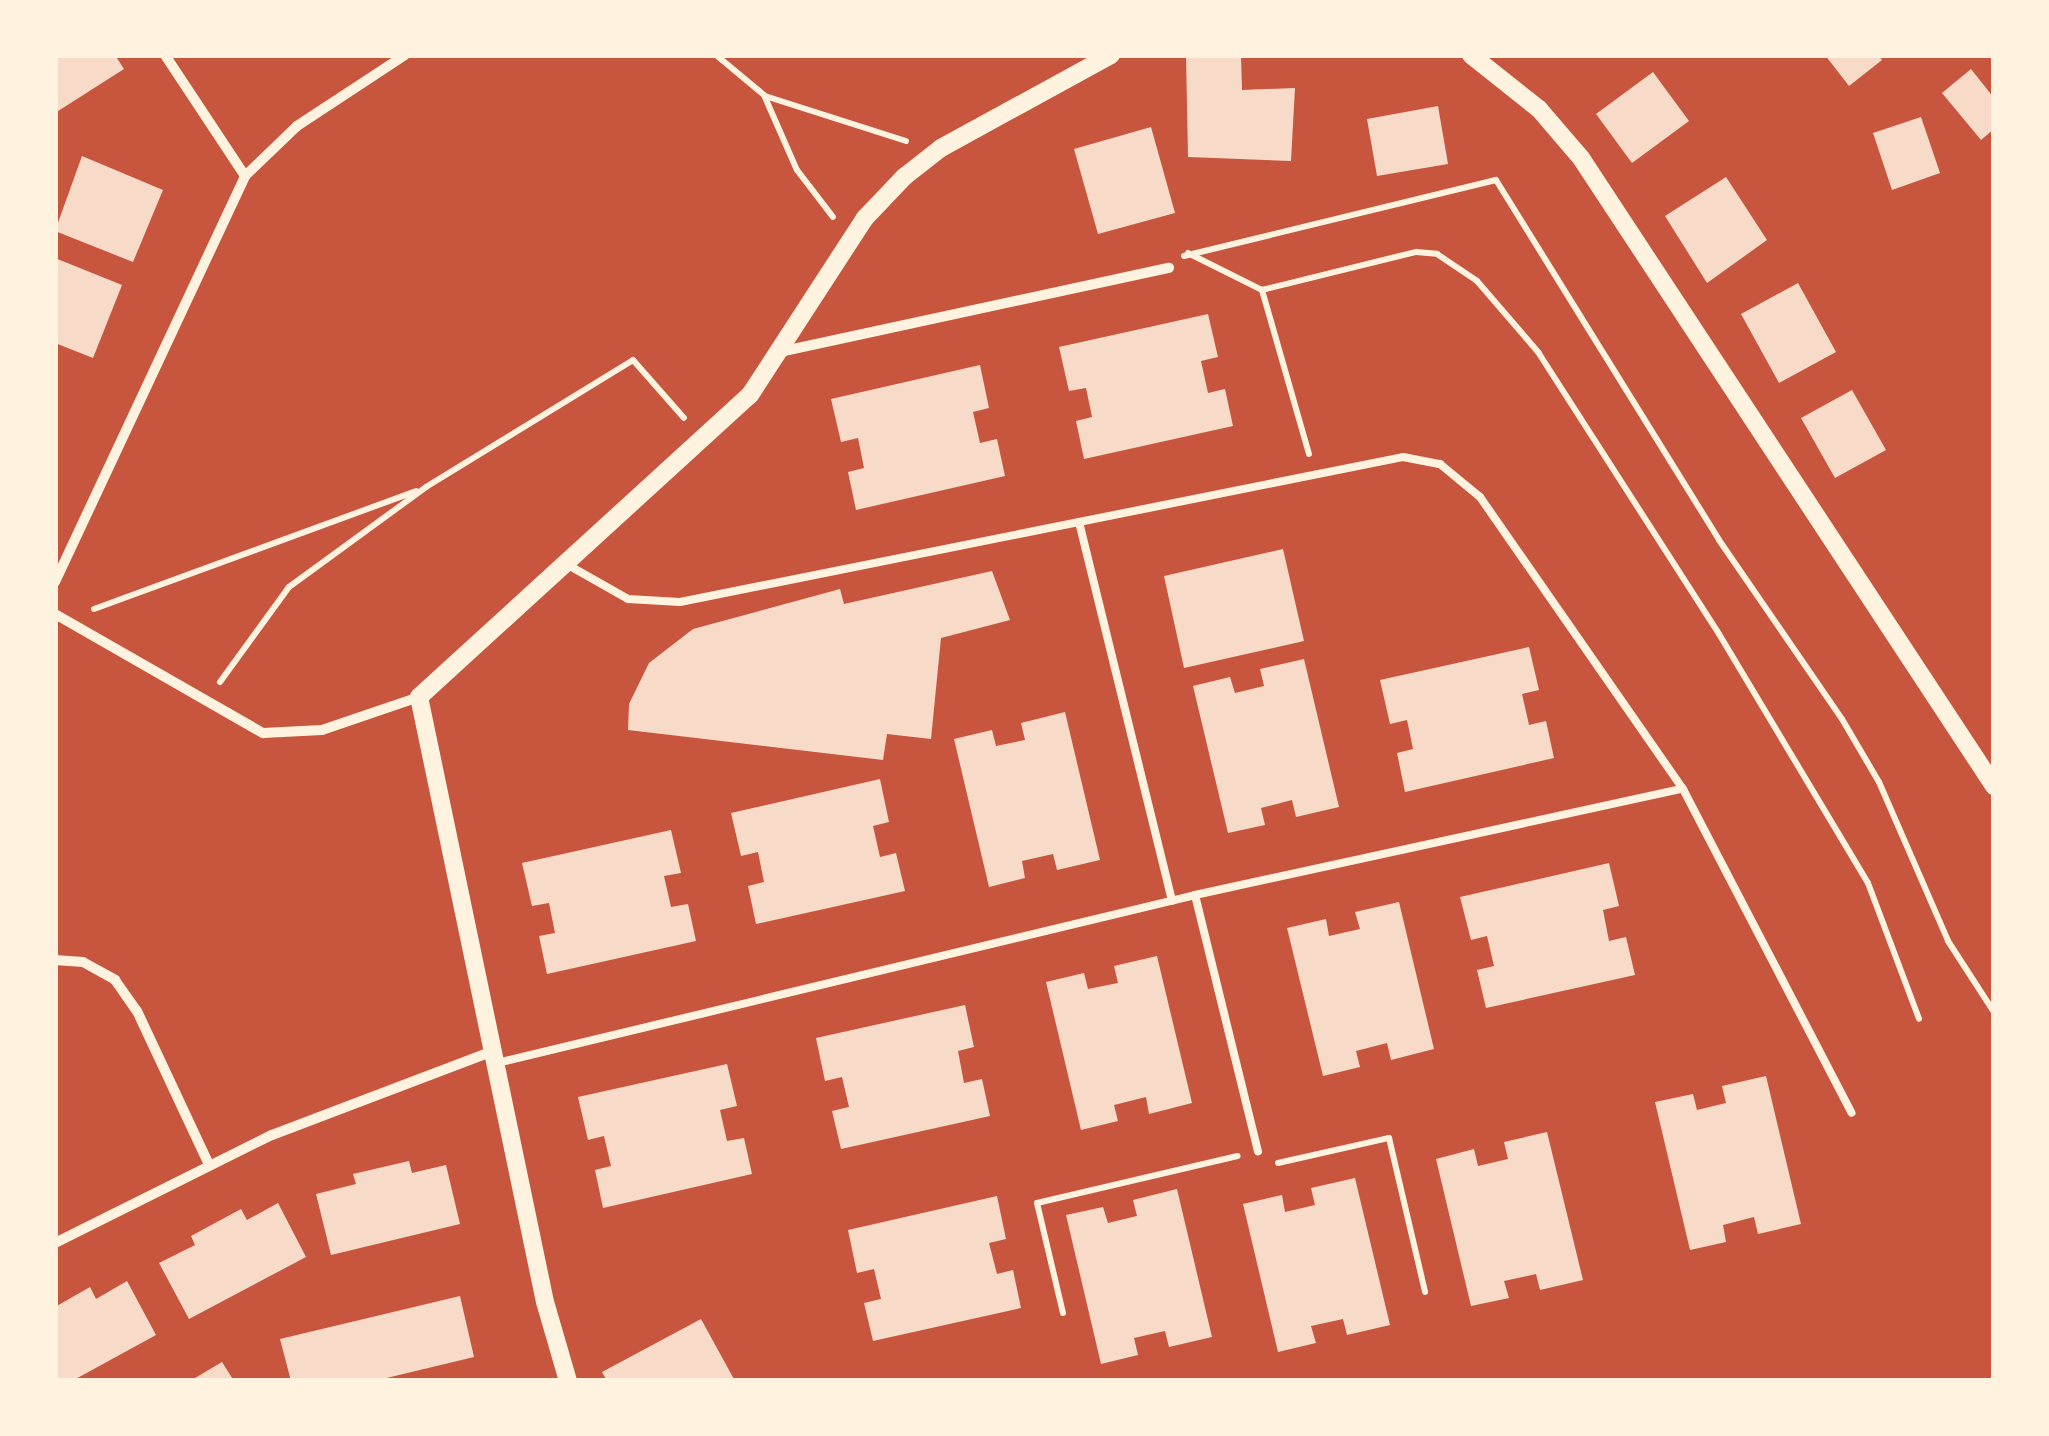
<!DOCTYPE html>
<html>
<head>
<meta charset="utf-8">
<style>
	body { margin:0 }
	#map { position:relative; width:2049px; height:1436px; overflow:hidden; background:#c8553d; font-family:Jost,sans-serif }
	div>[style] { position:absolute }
	.building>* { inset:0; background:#f7dbc8 }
	.path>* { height:6px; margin:-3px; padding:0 3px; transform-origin:3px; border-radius:3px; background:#fff3e0 }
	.service>* { height:8px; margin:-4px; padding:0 4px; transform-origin:4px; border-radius:4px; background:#fff3e0 }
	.minor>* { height:10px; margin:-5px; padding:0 5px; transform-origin:5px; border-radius:5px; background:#fff3e0 }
	.tertiary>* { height:18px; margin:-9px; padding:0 9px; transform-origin:9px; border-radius:9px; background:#fff3e0 }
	span { translate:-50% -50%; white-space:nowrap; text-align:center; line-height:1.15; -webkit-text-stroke:10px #fff3e0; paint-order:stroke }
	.frame { position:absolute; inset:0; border:58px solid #fff3e0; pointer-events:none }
</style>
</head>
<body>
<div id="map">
	<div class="building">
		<i style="clip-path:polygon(55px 55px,115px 55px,124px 69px,55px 113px)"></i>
		<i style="clip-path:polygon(1186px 55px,1241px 55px,1242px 90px,1295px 88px,1291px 161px,1188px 157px)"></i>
		<i style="clip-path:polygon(1825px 55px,1878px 55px,1882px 60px,1849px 86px)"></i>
		<i style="clip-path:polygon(1971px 69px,1994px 98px,1994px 129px,1981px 140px,1942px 93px)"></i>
		<i style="clip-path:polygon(1653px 72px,1689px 121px,1632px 163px,1596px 114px)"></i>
		<i style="clip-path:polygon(1438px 106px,1448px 164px,1377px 176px,1367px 119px)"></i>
		<i style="clip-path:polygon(1921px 117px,1940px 173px,1892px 190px,1873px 133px)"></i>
		<i style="clip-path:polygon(1151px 127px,1175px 213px,1098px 234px,1074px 149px)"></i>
		<i style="clip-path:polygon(82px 156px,163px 190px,133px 262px,55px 231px)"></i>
		<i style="clip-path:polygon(1726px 177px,1767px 240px,1707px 283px,1665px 216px)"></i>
		<i style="clip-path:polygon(55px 258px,122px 285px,93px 358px,55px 343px)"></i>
		<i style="clip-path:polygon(1798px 283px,1836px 352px,1779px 383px,1741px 314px)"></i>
		<i style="clip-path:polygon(1208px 314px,1218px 357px,1201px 361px,1208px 393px,1225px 389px,1233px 426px,1084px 459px,1076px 421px,1092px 417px,1086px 388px,1069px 391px,1059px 347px)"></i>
		<i style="clip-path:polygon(980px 365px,989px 408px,973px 412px,980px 443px,997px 439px,1005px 476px,856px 510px,848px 472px,864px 468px,858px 438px,841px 442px,831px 399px)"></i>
		<i style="clip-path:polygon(1852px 390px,1886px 450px,1835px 478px,1801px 418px)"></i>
		<i style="clip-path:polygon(1283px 549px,1304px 641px,1184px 668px,1164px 576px)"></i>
		<i style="clip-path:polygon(992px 571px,1010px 620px,941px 638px,931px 739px,887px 734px,883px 760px,628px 730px,629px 704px,649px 663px,693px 629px,840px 589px,844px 604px)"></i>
		<i style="clip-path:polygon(1529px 647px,1539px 690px,1522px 694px,1529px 725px,1546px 721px,1554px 758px,1405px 792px,1397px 753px,1413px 749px,1407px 720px,1390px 724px,1380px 680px)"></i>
		<i style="clip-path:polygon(1304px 659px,1339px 807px,1296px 817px,1292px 800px,1261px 808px,1265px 825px,1228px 833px,1193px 686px,1230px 677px,1235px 693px,1264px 686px,1260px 669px)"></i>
		<i style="clip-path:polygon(1065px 712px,1100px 860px,1057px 870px,1053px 854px,1022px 861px,1025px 878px,989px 887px,954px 739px,992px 730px,996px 746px,1025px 740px,1021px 723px)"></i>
		<i style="clip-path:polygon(880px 779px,889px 822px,873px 826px,880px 857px,896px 853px,905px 891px,756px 924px,748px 886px,764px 882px,758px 852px,741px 856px,731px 813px)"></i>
		<i style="clip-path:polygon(671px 830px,681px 873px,664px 876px,671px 907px,688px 904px,696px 941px,547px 974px,539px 936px,555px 933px,549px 903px,532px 906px,522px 863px)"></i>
		<i style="clip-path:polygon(1609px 863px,1619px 906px,1603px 910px,1609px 941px,1626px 937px,1635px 975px,1486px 1008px,1477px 970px,1494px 966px,1487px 936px,1471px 940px,1460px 897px)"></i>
		<i style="clip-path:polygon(1399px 902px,1434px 1049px,1391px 1060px,1387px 1043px,1356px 1051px,1360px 1067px,1323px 1076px,1287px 928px,1326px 919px,1329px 936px,1360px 929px,1355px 912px)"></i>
		<i style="clip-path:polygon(1157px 956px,1192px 1103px,1149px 1114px,1146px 1097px,1114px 1105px,1118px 1121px,1081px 1130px,1046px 982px,1084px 973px,1088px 989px,1118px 983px,1114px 966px)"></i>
		<i style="clip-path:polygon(965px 1005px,974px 1047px,958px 1051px,964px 1083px,982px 1079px,990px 1116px,841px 1149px,832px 1111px,849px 1107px,842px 1077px,825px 1081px,816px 1038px)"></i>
		<i style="clip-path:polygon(727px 1064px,737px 1106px,720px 1110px,727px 1141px,744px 1138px,752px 1174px,603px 1208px,595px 1170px,611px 1166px,604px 1136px,588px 1140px,578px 1097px)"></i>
		<i style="clip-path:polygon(1766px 1076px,1801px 1224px,1758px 1234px,1754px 1217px,1723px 1225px,1726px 1242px,1690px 1250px,1655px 1102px,1693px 1094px,1697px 1110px,1726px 1103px,1722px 1086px)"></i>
		<i style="clip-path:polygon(1547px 1132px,1583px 1280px,1540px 1290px,1536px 1274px,1504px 1281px,1509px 1298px,1471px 1306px,1436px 1159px,1474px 1149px,1478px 1166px,1508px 1159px,1504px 1142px)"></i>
		<i style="clip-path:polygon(409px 1161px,412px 1173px,446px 1165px,460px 1224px,331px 1255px,316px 1194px,356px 1184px,353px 1174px)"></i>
		<i style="clip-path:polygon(1355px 1178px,1390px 1325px,1347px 1335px,1343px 1319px,1311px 1326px,1316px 1343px,1278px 1352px,1243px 1204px,1282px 1195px,1285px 1212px,1315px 1205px,1311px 1188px)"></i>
		<i style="clip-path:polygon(1177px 1189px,1212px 1337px,1169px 1347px,1165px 1331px,1134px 1338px,1138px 1355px,1101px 1364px,1066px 1215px,1103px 1207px,1108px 1223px,1137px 1216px,1133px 1200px)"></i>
		<i style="clip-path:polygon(997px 1196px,1006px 1239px,989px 1243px,997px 1274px,1013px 1270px,1021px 1308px,873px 1341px,864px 1303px,881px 1299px,874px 1269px,857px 1273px,848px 1230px)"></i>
		<i style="clip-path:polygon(278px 1203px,306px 1257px,189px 1319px,159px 1263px,195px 1245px,191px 1236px,241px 1209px,247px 1220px)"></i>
		<i style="clip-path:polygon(127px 1281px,156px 1335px,72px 1381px,55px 1381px,55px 1307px,90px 1287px,96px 1299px)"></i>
		<i style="clip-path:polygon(460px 1296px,474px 1357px,374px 1381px,291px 1381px,280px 1339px)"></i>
		<i style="clip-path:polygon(701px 1319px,735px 1381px,607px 1381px,602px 1372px)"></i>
		<i style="clip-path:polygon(222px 1362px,234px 1381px,190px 1381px)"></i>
	</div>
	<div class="path">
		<i style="left:716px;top:55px;width:62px;rotate:39.8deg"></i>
		<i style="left:764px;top:95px;width:82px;rotate:66.3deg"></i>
		<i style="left:797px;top:170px;width:59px;rotate:52.5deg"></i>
		<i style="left:765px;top:96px;width:148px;rotate:17.7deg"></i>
		<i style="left:1188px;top:253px;width:83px;rotate:26.6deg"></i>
		<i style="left:1184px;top:256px;width:321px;rotate:-13.7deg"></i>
		<i style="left:1496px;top:180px;width:423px;rotate:58.2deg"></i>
		<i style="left:1719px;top:540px;width:217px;rotate:55.5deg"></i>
		<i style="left:1842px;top:719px;width:73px;rotate:59.6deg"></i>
		<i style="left:1879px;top:782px;width:173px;rotate:66.5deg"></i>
		<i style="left:1948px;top:941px;width:85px;rotate:57.1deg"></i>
		<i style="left:1309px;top:454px;width:171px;rotate:-106deg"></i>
		<i style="left:1262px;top:290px;width:159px;rotate:-13.9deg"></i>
		<i style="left:1416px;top:252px;width:21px;rotate:5deg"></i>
		<i style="left:1437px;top:254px;width:48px;rotate:34deg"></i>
		<i style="left:1477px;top:281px;width:94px;rotate:49.3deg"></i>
		<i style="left:1538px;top:352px;width:335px;rotate:57.3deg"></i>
		<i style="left:1719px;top:634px;width:290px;rotate:59.1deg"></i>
		<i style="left:1868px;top:883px;width:145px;rotate:69.4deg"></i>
		<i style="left:94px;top:609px;width:343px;rotate:-20.1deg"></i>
		<i style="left:220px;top:682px;width:117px;rotate:-54deg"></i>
		<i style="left:289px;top:587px;width:170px;rotate:-36.1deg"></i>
		<i style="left:426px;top:487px;width:243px;rotate:-31.5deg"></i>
		<i style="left:633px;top:360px;width:77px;rotate:48.7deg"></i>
		<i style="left:1278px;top:1163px;width:114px;rotate:-12.7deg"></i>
		<i style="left:1389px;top:1138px;width:158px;rotate:76.8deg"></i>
		<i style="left:1063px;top:1313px;width:113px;rotate:-103.3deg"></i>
		<i style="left:1037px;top:1203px;width:206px;rotate:-13.2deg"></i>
	</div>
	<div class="service">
		<i style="left:1079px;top:522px;width:390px;rotate:76.2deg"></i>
		<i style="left:568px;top:565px;width:69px;rotate:29.5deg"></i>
		<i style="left:628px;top:599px;width:52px;rotate:3.3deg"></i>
		<i style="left:680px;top:602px;width:737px;rotate:-11.34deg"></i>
		<i style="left:1403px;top:457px;width:38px;rotate:11deg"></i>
		<i style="left:1440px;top:464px;width:52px;rotate:39.5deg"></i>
		<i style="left:1480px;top:497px;width:356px;rotate:55.2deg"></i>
		<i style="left:1683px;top:789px;width:365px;rotate:62.5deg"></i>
		<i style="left:1195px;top:895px;width:264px;rotate:76.2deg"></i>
		<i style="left:497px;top:1063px;width:718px;rotate:-13.53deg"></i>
		<i style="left:1195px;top:895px;width:499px;rotate:-12.3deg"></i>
	</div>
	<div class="minor">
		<i style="left:165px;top:55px;width:145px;rotate:56.5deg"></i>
		<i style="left:784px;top:351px;width:394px;rotate:-12.2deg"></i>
		<i style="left:55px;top:582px;width:448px;rotate:-64.9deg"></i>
		<i style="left:245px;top:176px;width:72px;rotate:-43.9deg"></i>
		<i style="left:297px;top:126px;width:129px;rotate:-33.3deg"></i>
		<i style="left:55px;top:614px;width:240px;rotate:29.8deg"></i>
		<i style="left:263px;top:733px;width:59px;rotate:-2.9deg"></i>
		<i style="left:322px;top:730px;width:102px;rotate:-18.8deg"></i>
		<i style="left:55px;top:960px;width:28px;rotate:4deg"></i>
		<i style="left:83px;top:962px;width:37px;rotate:29deg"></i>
		<i style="left:115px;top:980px;width:38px;rotate:55deg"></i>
		<i style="left:137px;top:1011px;width:170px;rotate:64.9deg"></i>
		<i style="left:55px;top:1243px;width:242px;rotate:-26.5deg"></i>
		<i style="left:272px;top:1135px;width:233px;rotate:-20.8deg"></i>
	</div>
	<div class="tertiary">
		<i style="left:1471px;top:55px;width:87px;rotate:38.5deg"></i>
		<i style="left:1539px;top:109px;width:65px;rotate:49.4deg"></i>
		<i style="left:1581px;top:158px;width:752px;rotate:56.67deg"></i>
		<i style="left:568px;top:1381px;width:82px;rotate:-106.2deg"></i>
		<i style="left:545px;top:1302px;width:618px;rotate:-101.76deg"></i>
		<i style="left:419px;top:697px;width:448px;rotate:-42.4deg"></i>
		<i style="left:750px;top:395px;width:211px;rotate:-57deg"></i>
		<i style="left:865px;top:218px;width:57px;rotate:-46.4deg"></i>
		<i style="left:904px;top:177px;width:47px;rotate:-38.1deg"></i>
		<i style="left:941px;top:148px;width:194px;rotate:-28.7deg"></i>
	</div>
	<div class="frame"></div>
</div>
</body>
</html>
